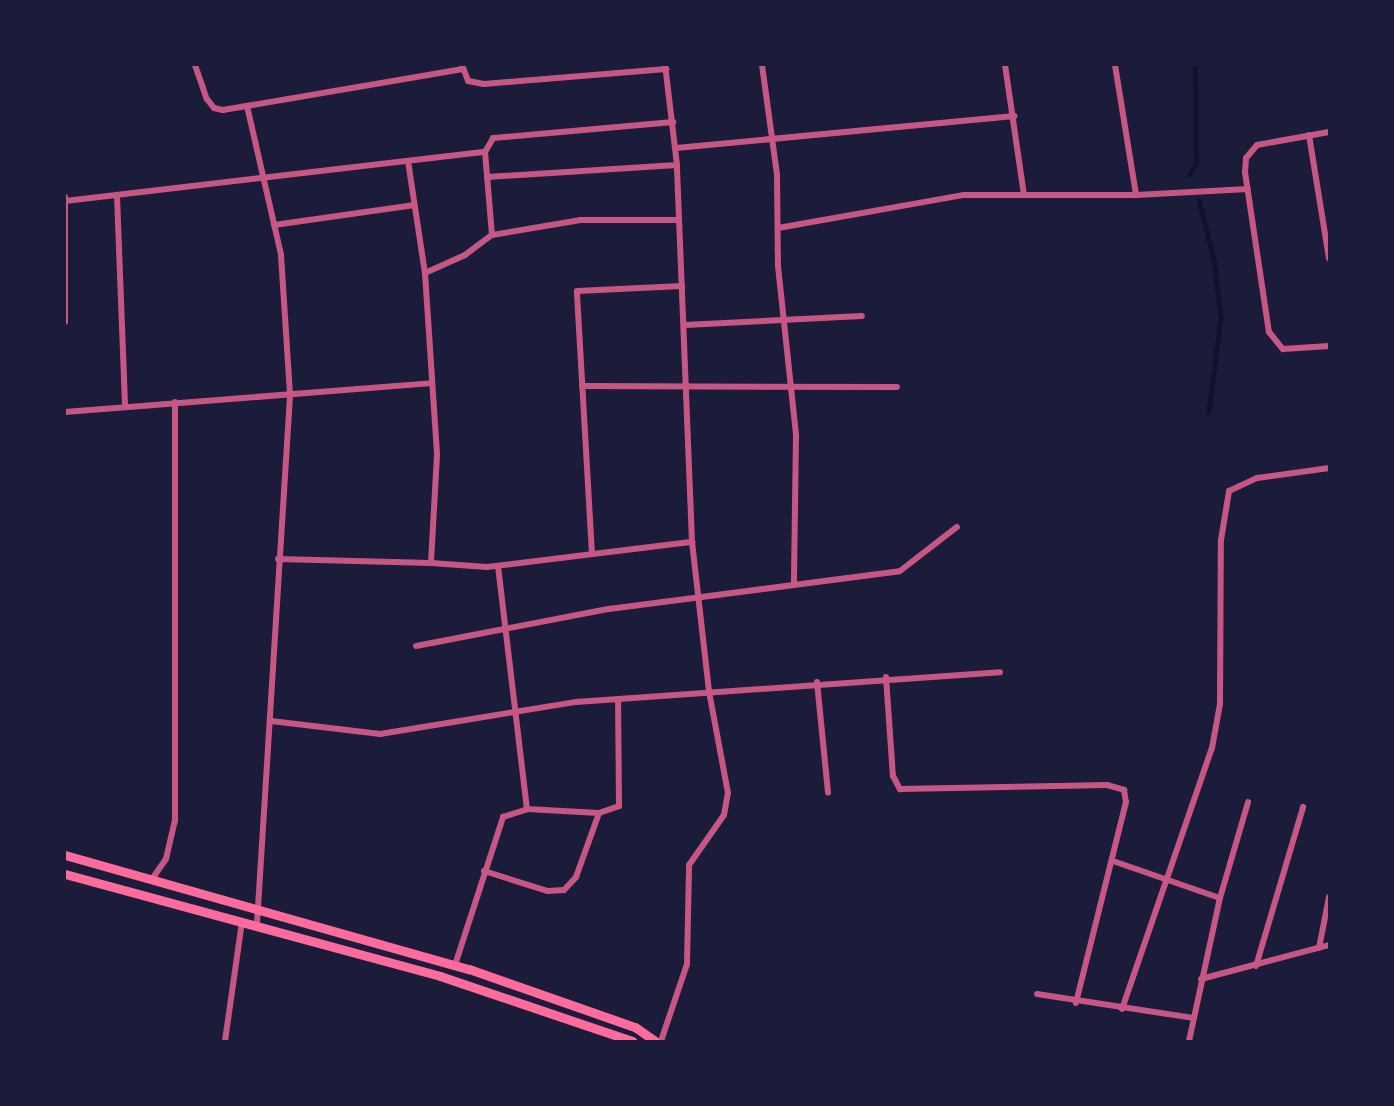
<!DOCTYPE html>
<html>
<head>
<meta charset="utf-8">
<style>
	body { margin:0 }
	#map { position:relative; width:1394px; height:1106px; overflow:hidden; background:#1b1b3a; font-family:Lato,sans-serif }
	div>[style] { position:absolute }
	.stream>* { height:4.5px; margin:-2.25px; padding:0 2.25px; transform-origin:2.25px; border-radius:2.25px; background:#12122b }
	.minor>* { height:6px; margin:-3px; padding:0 3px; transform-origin:3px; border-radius:3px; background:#c65784 }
	.secondary>* { height:9px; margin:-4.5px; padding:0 4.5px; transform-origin:4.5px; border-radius:4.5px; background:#ff6b9d }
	span { translate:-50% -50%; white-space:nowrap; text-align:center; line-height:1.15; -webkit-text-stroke:6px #1b1b3a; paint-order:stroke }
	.frame { position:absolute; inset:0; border:66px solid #1b1b3a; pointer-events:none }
</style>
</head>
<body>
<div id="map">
	<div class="stream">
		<i style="left:1189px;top:175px;width:13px;rotate:-58deg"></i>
		<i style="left:1196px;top:164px;width:99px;rotate:-90.6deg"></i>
		<i style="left:1199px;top:200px;width:61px;rotate:75.7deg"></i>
		<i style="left:1214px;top:259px;width:58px;rotate:83.1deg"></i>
		<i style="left:1221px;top:317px;width:96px;rotate:97.2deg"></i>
	</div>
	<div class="minor">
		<i style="left:195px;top:65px;width:36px;rotate:71deg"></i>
		<i style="left:207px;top:99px;width:11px;rotate:52deg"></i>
		<i style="left:214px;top:108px;width:9px;rotate:13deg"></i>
		<i style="left:223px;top:110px;width:242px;rotate:-9.7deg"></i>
		<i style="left:462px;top:65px;width:17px;rotate:69deg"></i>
		<i style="left:468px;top:81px;width:16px;rotate:11deg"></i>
		<i style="left:484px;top:84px;width:183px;rotate:-4.7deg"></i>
		<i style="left:762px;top:65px;width:111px;rotate:82.2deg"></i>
		<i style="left:777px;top:175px;width:91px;rotate:89.4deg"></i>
		<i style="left:778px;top:266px;width:170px;rotate:83.9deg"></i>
		<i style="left:796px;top:435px;width:148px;rotate:90.8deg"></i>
		<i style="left:1005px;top:65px;width:131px;rotate:81.7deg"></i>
		<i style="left:1115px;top:65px;width:132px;rotate:80.8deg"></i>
		<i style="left:247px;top:106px;width:153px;rotate:77.1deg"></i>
		<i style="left:281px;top:255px;width:141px;rotate:86.3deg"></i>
		<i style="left:290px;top:396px;width:528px;rotate:93.58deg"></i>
		<i style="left:1329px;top:132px;width:73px;rotate:169.8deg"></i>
		<i style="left:1257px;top:145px;width:17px;rotate:130deg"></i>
		<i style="left:1246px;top:158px;width:14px;rotate:94deg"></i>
		<i style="left:1245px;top:172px;width:162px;rotate:81.5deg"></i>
		<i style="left:1269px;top:332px;width:22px;rotate:51deg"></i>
		<i style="left:1283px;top:349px;width:46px;rotate:-3.7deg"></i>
		<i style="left:1309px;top:135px;width:125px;rotate:80.8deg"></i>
		<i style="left:676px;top:148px;width:340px;rotate:-5.4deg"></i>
		<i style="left:408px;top:161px;width:113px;rotate:81.4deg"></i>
		<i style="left:425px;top:273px;width:182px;rotate:86.2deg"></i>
		<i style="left:437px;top:455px;width:108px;rotate:93.2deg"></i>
		<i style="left:431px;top:563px;width:56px;rotate:4.1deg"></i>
		<i style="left:487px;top:567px;width:207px;rotate:-7deg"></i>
		<i style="left:487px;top:177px;width:190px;rotate:-3.6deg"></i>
		<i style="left:117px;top:196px;width:210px;rotate:87.8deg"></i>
		<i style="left:65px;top:197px;width:125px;rotate:90deg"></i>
		<i style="left:65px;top:201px;width:423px;rotate:-6.7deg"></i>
		<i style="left:274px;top:225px;width:142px;rotate:-8.1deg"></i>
		<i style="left:778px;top:228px;width:189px;rotate:-10.1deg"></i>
		<i style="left:964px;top:195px;width:172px"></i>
		<i style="left:1136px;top:195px;width:112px;rotate:-3.1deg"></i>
		<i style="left:492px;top:235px;width:83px;rotate:-94.8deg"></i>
		<i style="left:485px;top:152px;width:16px;rotate:-60deg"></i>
		<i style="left:493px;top:138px;width:181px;rotate:-5.1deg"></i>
		<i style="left:425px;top:273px;width:44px;rotate:-24.2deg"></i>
		<i style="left:465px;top:255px;width:34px;rotate:-37deg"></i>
		<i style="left:492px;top:235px;width:90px;rotate:-9.6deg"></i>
		<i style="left:581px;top:220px;width:98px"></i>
		<i style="left:685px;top:325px;width:177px;rotate:-2.9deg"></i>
		<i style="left:582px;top:386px;width:315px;rotate:0.2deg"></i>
		<i style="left:65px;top:412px;width:368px;rotate:-4.5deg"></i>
		<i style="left:592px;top:554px;width:263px;rotate:-93.3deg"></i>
		<i style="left:577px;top:291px;width:105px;rotate:-2.7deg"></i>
		<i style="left:278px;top:559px;width:153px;rotate:1.5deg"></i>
		<i style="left:498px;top:566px;width:245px;rotate:83.2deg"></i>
		<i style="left:416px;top:646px;width:197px;rotate:-10.9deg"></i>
		<i style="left:609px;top:609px;width:293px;rotate:-7.4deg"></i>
		<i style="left:900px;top:571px;width:72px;rotate:-37.7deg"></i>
		<i style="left:886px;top:677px;width:99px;rotate:86deg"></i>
		<i style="left:893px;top:776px;width:15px;rotate:62deg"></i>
		<i style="left:900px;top:789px;width:207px;rotate:-1.1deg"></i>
		<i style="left:1107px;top:785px;width:18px;rotate:16deg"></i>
		<i style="left:1124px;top:790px;width:12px;rotate:81deg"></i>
		<i style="left:1126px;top:802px;width:207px;rotate:104deg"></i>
		<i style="left:817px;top:682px;width:111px;rotate:84.3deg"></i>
		<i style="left:271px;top:721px;width:110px;rotate:6.8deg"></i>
		<i style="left:380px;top:734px;width:199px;rotate:-9.3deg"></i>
		<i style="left:576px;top:702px;width:425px;rotate:-4deg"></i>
		<i style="left:1113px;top:861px;width:113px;rotate:19.1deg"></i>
		<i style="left:484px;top:871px;width:67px;rotate:17.4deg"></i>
		<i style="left:548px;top:891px;width:16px;rotate:-4deg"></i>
		<i style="left:564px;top:890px;width:18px;rotate:-47deg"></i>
		<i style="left:576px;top:877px;width:68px;rotate:-70.2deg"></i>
		<i style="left:152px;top:879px;width:24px;rotate:-55deg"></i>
		<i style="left:166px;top:859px;width:39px;rotate:-77deg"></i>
		<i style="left:175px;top:821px;width:419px;rotate:-90deg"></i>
		<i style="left:1319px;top:948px;width:52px;rotate:-78.9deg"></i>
		<i style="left:455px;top:965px;width:156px;rotate:-72deg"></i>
		<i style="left:503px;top:817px;width:25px;rotate:-18deg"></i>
		<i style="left:527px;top:809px;width:72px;rotate:3.2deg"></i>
		<i style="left:599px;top:813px;width:21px;rotate:-19deg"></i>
		<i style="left:619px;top:806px;width:107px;rotate:-90.5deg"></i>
		<i style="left:1256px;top:966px;width:166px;rotate:-73.5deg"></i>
		<i style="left:1201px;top:979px;width:132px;rotate:-14.9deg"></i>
		<i style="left:1037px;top:994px;width:158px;rotate:8.7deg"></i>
		<i style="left:1122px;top:1009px;width:276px;rotate:-71deg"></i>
		<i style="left:1212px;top:748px;width:45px;rotate:-79.7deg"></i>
		<i style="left:1220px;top:704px;width:164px;rotate:-89.7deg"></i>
		<i style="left:1221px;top:540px;width:50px;rotate:-80.7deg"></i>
		<i style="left:1229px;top:491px;width:31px;rotate:-25deg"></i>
		<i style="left:1257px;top:478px;width:73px;rotate:-7.9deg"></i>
		<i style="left:225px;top:1041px;width:121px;rotate:-81.9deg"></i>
		<i style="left:661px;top:1041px;width:81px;rotate:-71.3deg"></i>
		<i style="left:687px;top:964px;width:99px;rotate:-88.8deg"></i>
		<i style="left:689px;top:865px;width:61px;rotate:-55deg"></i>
		<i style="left:724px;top:815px;width:22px;rotate:-80deg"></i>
		<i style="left:728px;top:793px;width:104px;rotate:-100.6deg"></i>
		<i style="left:709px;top:691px;width:150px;rotate:-96.5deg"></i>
		<i style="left:692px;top:542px;width:377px;rotate:-92.3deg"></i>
		<i style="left:677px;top:165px;width:101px;rotate:-96.8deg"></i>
		<i style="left:1189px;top:1041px;width:146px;rotate:-77.8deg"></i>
		<i style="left:1220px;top:898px;width:100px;rotate:-73.7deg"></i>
	</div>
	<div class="secondary">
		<i style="left:65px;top:855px;width:420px;rotate:15.8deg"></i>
		<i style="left:469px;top:969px;width:176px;rotate:19.3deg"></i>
		<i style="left:635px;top:1027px;width:24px;rotate:35deg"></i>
		<i style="left:65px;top:874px;width:389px;rotate:15.2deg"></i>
		<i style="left:440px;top:976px;width:203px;rotate:18.7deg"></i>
	</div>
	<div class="frame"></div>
</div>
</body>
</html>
